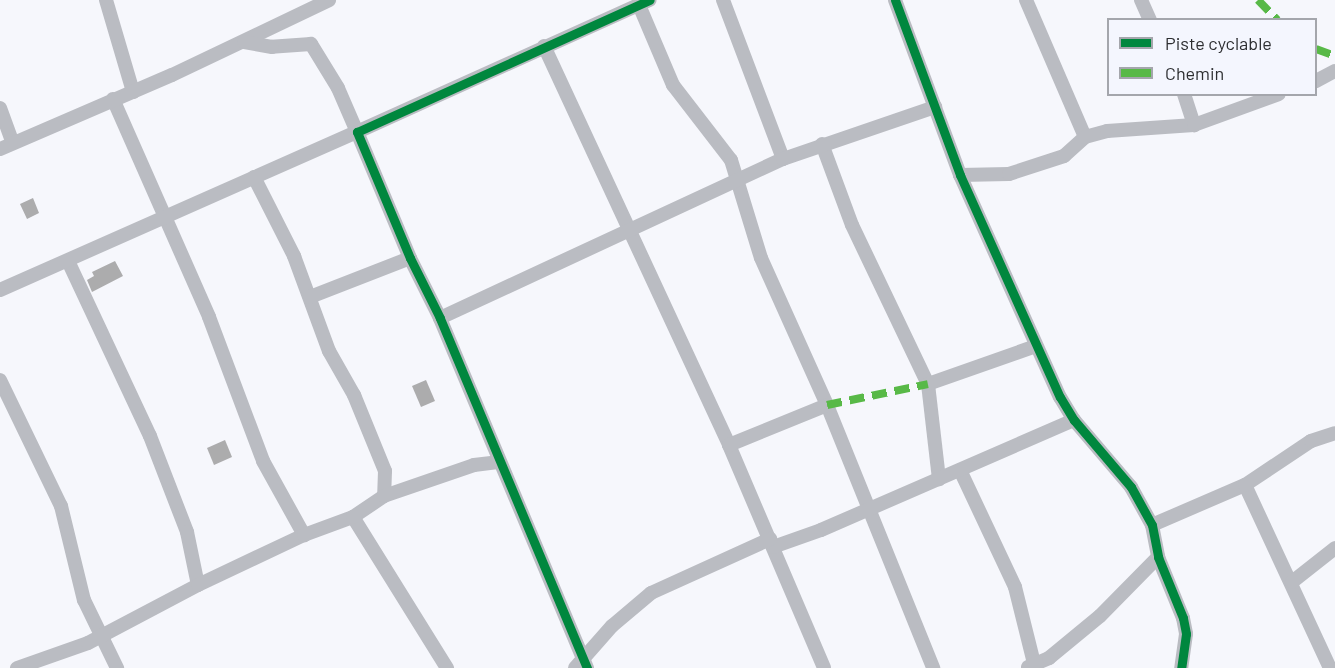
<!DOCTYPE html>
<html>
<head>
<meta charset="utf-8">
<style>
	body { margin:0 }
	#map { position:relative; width:1335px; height:668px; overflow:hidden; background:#f6f7fc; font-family:Barlow,sans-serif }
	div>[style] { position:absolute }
	.building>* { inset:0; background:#acacad }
	.minor>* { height:14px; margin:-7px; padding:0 7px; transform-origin:7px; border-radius:7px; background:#babcc2 }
	.quiet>* { height:8px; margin-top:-4px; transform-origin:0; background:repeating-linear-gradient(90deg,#58b947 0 15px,transparent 0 23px) }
	.cycleway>* { height:9px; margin:-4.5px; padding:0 4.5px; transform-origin:4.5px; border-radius:4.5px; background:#00873e }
	span { translate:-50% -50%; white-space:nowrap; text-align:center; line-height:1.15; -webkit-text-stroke:6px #f4f6fe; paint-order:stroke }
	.legend { position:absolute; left:1107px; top:18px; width:210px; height:78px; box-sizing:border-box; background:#f4f6fe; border:2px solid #a4a6ac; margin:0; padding:8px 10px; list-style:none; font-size:18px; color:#2d2e31 }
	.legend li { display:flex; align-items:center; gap:12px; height:30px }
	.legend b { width:30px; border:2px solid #a4a6ac }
</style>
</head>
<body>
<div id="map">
	<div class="building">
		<i style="clip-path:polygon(33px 198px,39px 213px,27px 219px,20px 204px)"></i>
		<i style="clip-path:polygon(115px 261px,123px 276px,92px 292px,87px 280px,94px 276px,92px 272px)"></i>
		<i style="clip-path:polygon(426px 380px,435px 401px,421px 407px,412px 386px)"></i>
		<i style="clip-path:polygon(225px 440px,232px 457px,214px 465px,207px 448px)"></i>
	</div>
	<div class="minor">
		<i style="left:106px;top:0;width:96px;rotate:73.6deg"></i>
		<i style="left:723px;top:0;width:170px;rotate:69.3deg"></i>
		<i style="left:895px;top:0;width:187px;rotate:69.6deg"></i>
		<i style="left:960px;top:175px;width:243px;rotate:65.8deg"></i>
		<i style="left:1060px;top:397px;width:27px;rotate:59deg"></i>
		<i style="left:1074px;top:420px;width:88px;rotate:49.6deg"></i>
		<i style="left:1131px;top:487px;width:43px;rotate:61.1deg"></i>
		<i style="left:1152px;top:525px;width:33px;rotate:79deg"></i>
		<i style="left:1158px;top:557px;width:66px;rotate:67.7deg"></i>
		<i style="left:1183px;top:618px;width:16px;rotate:79deg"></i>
		<i style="left:1186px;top:634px;width:34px;rotate:98deg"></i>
		<i style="left:1026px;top:0;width:149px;rotate:66.7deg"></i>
		<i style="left:1141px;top:0;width:22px;rotate:66deg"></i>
		<i style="left:639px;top:5px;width:87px;rotate:67deg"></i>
		<i style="left:673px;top:85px;width:95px;rotate:52.3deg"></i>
		<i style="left:731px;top:160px;width:102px;rotate:73deg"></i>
		<i style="left:761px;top:258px;width:161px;rotate:65.8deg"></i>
		<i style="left:827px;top:405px;width:284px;rotate:68deg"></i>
		<i style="left:544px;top:46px;width:440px;rotate:65.1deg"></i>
		<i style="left:729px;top:445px;width:242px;rotate:66.9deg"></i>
		<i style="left:1316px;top:81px;width:21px;rotate:-28deg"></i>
		<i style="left:1184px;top:94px;width:33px;rotate:72deg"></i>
		<i style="left:113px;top:99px;width:238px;rotate:66.2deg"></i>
		<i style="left:209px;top:317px;width:154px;rotate:69.4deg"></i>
		<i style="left:263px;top:461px;width:85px;rotate:61deg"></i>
		<i style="left:0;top:108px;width:37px;rotate:70deg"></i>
		<i style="left:822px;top:144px;width:86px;rotate:69.7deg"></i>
		<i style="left:852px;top:225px;width:176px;rotate:64.5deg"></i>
		<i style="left:928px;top:384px;width:96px;rotate:83.4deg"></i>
		<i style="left:0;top:149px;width:187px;rotate:-23.3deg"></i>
		<i style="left:172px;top:75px;width:174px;rotate:-25.5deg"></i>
		<i style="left:960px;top:175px;width:49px;rotate:-1.2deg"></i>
		<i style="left:1009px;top:174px;width:58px;rotate:-18.1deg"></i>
		<i style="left:1064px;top:156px;width:28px;rotate:-42deg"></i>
		<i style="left:1085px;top:137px;width:23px;rotate:-15deg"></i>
		<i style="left:1107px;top:131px;width:87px;rotate:-3.9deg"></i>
		<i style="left:1194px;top:125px;width:90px;rotate:-20deg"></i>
		<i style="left:254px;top:177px;width:89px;rotate:63.1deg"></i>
		<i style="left:294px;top:256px;width:101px;rotate:69.8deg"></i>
		<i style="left:329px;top:351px;width:51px;rotate:60.4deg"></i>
		<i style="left:354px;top:395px;width:82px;rotate:67.8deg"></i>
		<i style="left:385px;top:471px;width:25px;rotate:92deg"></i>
		<i style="left:68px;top:261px;width:193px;rotate:64.9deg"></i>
		<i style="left:150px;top:436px;width:103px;rotate:68.9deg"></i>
		<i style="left:187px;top:532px;width:54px;rotate:78.3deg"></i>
		<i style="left:0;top:290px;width:390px;rotate:-23.9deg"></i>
		<i style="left:357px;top:132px;width:48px;rotate:-113.4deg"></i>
		<i style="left:338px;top:88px;width:52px;rotate:-121.5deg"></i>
		<i style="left:311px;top:44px;width:39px;rotate:176deg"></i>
		<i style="left:272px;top:47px;width:28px;rotate:-170deg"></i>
		<i style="left:310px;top:297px;width:107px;rotate:-21.3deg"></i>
		<i style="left:440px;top:318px;width:378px;rotate:-24.9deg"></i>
		<i style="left:783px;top:159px;width:161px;rotate:-18.9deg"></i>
		<i style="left:0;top:380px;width:140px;rotate:64.2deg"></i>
		<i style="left:61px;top:506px;width:97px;rotate:76.3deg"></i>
		<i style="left:84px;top:600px;width:76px;rotate:64.1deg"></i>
		<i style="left:928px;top:384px;width:114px;rotate:-19.4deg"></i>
		<i style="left:729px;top:445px;width:106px;rotate:-22.2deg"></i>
		<i style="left:960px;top:470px;width:129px;rotate:64.8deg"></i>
		<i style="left:1015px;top:587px;width:78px;rotate:76deg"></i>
		<i style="left:1245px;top:485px;width:202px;rotate:65.1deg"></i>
		<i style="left:353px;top:517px;width:178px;rotate:58.1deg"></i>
		<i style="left:1152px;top:525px;width:101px;rotate:-23.3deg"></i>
		<i style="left:1245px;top:485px;width:79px;rotate:-33.7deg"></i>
		<i style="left:1311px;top:441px;width:25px;rotate:-18deg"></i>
		<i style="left:773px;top:547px;width:51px;rotate:-19.5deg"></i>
		<i style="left:821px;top:530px;width:276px;rotate:-23.5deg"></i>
		<i style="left:1292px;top:582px;width:55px;rotate:-38.3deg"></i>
		<i style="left:1028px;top:667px;width:23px;rotate:-23deg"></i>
		<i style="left:1049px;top:658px;width:66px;rotate:-39.5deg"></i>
		<i style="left:1100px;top:616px;width:83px;rotate:-45.5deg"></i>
		<i style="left:17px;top:668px;width:75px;rotate:-19.4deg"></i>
		<i style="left:88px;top:643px;width:124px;rotate:-27.8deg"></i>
		<i style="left:198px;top:585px;width:117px;rotate:-25.3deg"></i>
		<i style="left:304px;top:535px;width:52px;rotate:-20.2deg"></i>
		<i style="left:353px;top:517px;width:37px;rotate:-34deg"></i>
		<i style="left:384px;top:496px;width:95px;rotate:-19deg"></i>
		<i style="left:474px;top:465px;width:26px;rotate:-7deg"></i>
		<i style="left:575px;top:668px;width:56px;rotate:-48.6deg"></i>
		<i style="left:612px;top:626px;width:51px;rotate:-40.2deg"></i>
		<i style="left:651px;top:593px;width:131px;rotate:-24.4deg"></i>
		<i style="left:587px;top:668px;width:380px;rotate:-112.8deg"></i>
		<i style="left:440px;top:318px;width:67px;rotate:-116.6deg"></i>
		<i style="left:410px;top:258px;width:137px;rotate:-112.8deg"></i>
		<i style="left:357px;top:132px;width:321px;rotate:-24.3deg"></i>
	</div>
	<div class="quiet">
		<i style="left:1258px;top:0;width:28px;rotate:46deg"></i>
		<i style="left:1316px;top:49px;width:20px;rotate:20deg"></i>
		<i style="left:827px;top:405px;width:103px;rotate:-11.7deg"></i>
	</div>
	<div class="cycleway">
		<i style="left:895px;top:0;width:187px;rotate:69.6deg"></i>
		<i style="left:960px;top:175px;width:243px;rotate:65.8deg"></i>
		<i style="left:1060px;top:397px;width:27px;rotate:59deg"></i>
		<i style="left:1074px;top:420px;width:88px;rotate:49.6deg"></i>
		<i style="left:1131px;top:487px;width:43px;rotate:61.1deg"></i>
		<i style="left:1152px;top:525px;width:33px;rotate:79deg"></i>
		<i style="left:1158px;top:557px;width:66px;rotate:67.7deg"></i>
		<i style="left:1183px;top:618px;width:16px;rotate:79deg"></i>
		<i style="left:1186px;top:634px;width:34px;rotate:98deg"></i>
		<i style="left:587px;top:668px;width:380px;rotate:-112.8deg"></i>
		<i style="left:440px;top:318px;width:67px;rotate:-116.6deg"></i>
		<i style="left:410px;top:258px;width:137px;rotate:-112.8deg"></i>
		<i style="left:357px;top:132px;width:321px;rotate:-24.3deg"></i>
	</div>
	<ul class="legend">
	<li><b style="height:8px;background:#00873e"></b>Piste cyclable</li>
	<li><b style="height:8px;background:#58b947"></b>Chemin</li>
	</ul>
</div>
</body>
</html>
